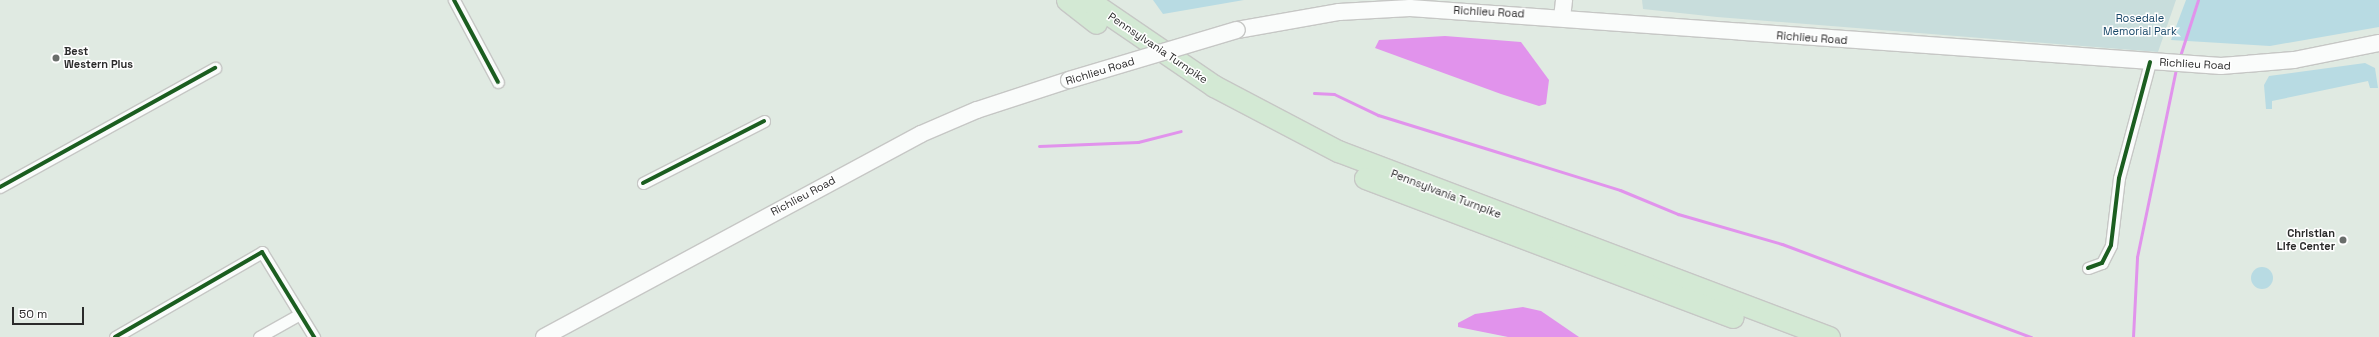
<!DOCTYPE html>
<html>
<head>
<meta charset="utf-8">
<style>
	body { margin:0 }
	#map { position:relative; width:2379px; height:337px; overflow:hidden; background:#e0eae2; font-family:"Space Grotesk",sans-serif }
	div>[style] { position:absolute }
	.green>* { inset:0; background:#b8dbe3 }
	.round { border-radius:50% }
	.cemetery>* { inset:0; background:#c8dddc }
	.water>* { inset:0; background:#e193ec }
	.stream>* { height:3px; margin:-1.5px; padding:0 1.5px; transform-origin:1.5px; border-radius:1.5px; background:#e193ec }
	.roads { filter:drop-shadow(1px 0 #c6c7c5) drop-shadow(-1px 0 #c6c7c5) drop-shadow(0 1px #c6c7c5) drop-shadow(0 -1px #c6c7c5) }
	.street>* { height:11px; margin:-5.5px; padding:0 5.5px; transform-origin:5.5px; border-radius:5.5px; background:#fafcfb }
	.secondary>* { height:16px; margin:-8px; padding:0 8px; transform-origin:8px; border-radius:8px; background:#fafcfb }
	.highway>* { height:21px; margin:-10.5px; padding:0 10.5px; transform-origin:10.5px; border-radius:10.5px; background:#d3e9d4 }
	.bridges { filter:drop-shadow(1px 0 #c6c7c5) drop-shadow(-1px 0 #c6c7c5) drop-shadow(0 1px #c6c7c5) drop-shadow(0 -1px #c6c7c5) }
	.secondary-bridge>* { height:16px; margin:-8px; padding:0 8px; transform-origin:8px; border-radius:8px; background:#fafcfb }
	.cycleway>* { height:4px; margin:-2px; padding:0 2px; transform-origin:2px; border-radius:2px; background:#1b5e20 }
	.dots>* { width:11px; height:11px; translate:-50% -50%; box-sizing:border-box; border:2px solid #fff; border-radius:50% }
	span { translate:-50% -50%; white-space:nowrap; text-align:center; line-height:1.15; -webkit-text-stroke:3px #fff; paint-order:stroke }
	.street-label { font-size:11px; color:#2b2b2b }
	.park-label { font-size:11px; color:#194869 }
	.poi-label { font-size:11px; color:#2b2b2b; font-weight:700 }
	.left { translate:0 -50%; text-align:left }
	.right { translate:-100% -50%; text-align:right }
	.scale { position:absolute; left:12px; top:307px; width:72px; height:18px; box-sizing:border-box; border:2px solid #2b2b2b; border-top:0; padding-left:5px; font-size:12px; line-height:14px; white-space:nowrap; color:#2b2b2b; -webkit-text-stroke:3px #fff; paint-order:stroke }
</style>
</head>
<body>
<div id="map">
	<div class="green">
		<i style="clip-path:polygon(1153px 0,1244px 0,1163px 14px)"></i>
		<i style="clip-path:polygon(2186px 0,2379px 0,2379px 27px,2270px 46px,2171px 40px)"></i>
		<i style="clip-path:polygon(2365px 63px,2375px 68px,2378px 88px,2370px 88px,2368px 81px,2272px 101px,2272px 109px,2266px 109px,2264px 85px,2269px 76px)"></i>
		<i class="round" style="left:2251px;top:267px;width:22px;height:22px"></i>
	</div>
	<div class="cemetery">
		<i style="clip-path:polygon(1642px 0,2176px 0,2158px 52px,1717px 17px,1643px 9px)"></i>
	</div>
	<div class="water">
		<i style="clip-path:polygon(1445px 36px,1521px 42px,1549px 80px,1546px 104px,1539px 106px,1501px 94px,1375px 48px,1379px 40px)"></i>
		<i style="clip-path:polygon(1523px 307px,1541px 311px,1579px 337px,1508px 337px,1458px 327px,1458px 323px,1475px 314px)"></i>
	</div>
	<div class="stream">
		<i style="left:2180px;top:56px;width:59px;rotate:-72.2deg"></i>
		<i style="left:1314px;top:93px;width:20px;rotate:3deg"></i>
		<i style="left:1334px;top:94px;width:49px;rotate:25.5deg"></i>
		<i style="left:1378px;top:115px;width:253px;rotate:17.2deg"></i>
		<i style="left:1620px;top:190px;width:63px;rotate:22.5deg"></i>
		<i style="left:1678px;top:214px;width:108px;rotate:16.1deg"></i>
		<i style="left:1782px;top:244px;width:266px;rotate:20.5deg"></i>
		<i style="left:1039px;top:146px;width:99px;rotate:-2.3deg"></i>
		<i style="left:1138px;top:142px;width:44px;rotate:-14.3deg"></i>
		<i style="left:2133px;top:337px;width:80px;rotate:-87.1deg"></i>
		<i style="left:2137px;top:257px;width:192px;rotate:-78.3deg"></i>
	</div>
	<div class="roads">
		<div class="street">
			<i style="left:454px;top:0;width:93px;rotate:61.8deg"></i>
			<i style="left:643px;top:183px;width:136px;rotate:-27.1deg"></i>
			<i style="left:0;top:187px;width:246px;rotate:-29deg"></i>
			<i style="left:2088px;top:268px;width:15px;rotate:-20deg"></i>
			<i style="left:2102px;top:263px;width:20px;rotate:-63deg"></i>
			<i style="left:2111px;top:245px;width:67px;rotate:-83.2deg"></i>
			<i style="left:2119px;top:178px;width:120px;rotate:-75deg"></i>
			<i style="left:115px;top:337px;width:170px;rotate:-30deg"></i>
			<i style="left:262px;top:252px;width:100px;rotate:58.5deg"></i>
			<i style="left:259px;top:337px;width:47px;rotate:-29.3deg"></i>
		</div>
		<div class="secondary">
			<i style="left:1562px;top:17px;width:17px;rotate:-83deg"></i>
			<i style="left:1237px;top:30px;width:104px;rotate:-10deg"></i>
			<i style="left:1339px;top:12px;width:71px;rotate:-3.2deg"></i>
			<i style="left:1410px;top:8px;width:813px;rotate:4.09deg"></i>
			<i style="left:2221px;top:66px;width:73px;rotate:-4.7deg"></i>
			<i style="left:2294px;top:60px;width:87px;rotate:-11.3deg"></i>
			<i style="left:544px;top:337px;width:428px;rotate:-28.3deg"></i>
			<i style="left:921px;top:134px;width:61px;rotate:-23.2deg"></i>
			<i style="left:977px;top:110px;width:97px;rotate:-18.1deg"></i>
		</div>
		<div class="highway">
			<i style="left:1067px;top:0;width:37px;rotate:38deg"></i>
			<i style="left:1088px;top:0;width:153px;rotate:34.3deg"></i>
			<i style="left:1214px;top:86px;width:140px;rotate:27.7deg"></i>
			<i style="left:1338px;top:151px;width:525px;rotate:20.75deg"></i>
			<i style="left:1365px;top:178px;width:393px;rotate:20.7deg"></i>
		</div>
	</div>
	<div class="bridges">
		<div class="secondary-bridge">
			<i style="left:1069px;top:80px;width:175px;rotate:-16.6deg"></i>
		</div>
	</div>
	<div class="cycleway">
		<i style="left:454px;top:0;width:93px;rotate:61.8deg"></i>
		<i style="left:643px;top:183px;width:136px;rotate:-27.1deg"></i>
		<i style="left:0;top:187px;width:246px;rotate:-29deg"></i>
		<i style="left:2088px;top:268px;width:15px;rotate:-20deg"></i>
		<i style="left:2102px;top:263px;width:20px;rotate:-63deg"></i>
		<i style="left:2111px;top:245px;width:67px;rotate:-83.2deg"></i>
		<i style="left:2119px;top:178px;width:120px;rotate:-75deg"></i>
		<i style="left:115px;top:337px;width:170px;rotate:-30deg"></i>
		<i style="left:262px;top:252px;width:100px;rotate:58.5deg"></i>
	</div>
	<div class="dots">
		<i style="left:56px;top:58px;background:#6a6e6b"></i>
		<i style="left:2343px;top:240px;background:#6a6e6b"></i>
	</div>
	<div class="street-label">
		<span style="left:1489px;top:12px;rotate:3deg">Richlieu Road</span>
		<span style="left:1812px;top:38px;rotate:4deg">Richlieu Road</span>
		<span style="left:1158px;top:48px;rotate:34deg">Pennsylvania Turnpike</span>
		<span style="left:2195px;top:64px;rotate:3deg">Richlieu Road</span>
		<span style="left:1100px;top:71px;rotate:-17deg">Richlieu Road</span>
		<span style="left:1446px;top:194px;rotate:21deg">Pennsylvania Turnpike</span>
		<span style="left:803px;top:196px;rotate:-28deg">Richlieu Road</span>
	</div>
	<div class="park-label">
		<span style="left:2140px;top:25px">Rosedale<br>Memorial Park</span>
	</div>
	<div class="poi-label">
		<span class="left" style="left:64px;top:58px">Best<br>Western Plus</span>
		<span class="right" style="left:2335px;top:240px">Christian<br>Life Center</span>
	</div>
	<div class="scale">50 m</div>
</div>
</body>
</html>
